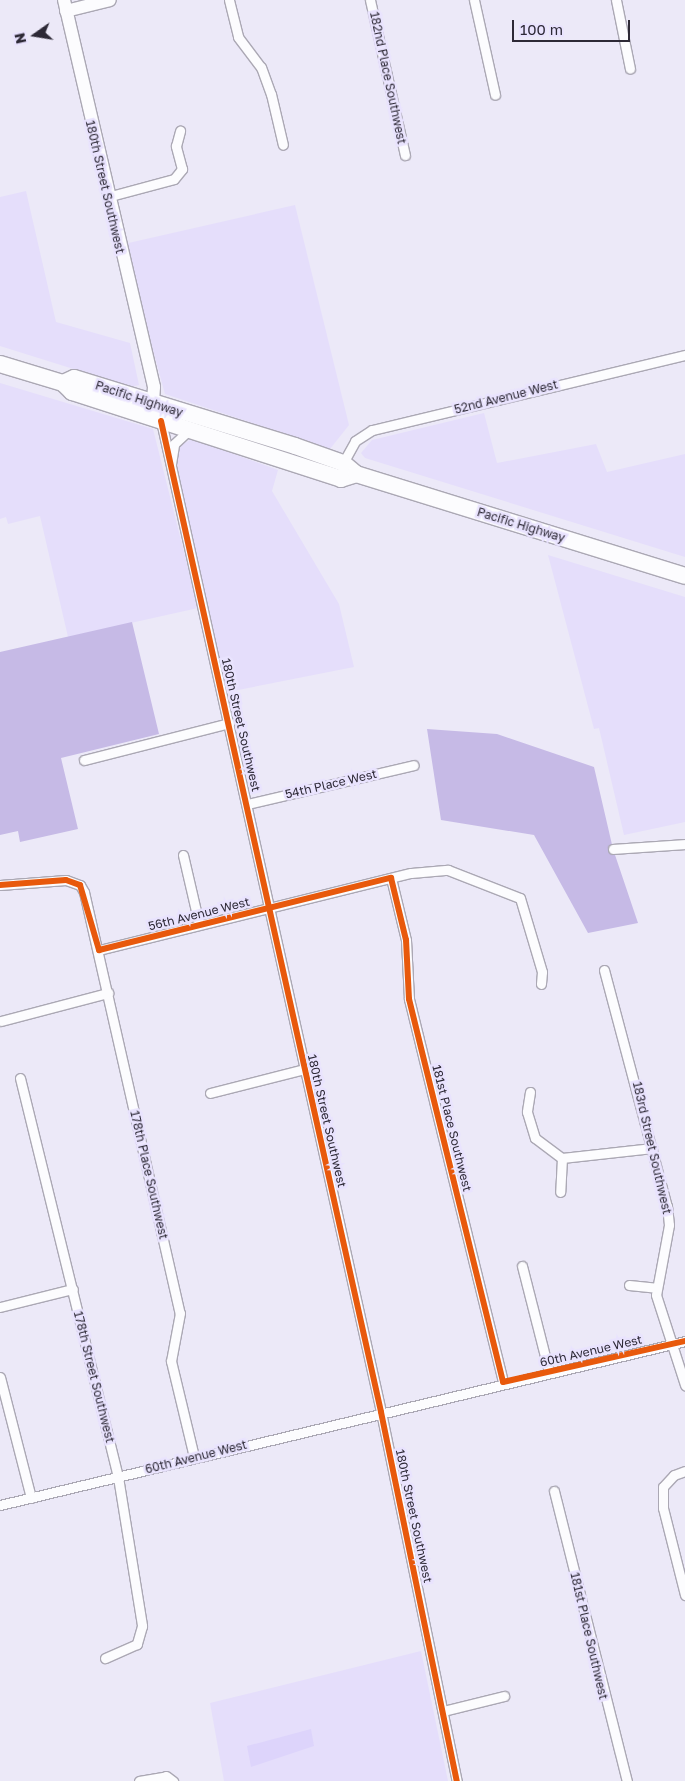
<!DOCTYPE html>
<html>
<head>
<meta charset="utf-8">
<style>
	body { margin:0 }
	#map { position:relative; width:685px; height:1781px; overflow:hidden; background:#ece9f8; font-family:"Golos Text",sans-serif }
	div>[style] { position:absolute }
	.built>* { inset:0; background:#e5defb }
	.green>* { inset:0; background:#ddd4fb }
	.forest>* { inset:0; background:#c6bae6 }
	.roads { filter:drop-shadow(1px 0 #aba8b4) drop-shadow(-1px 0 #aba8b4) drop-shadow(0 1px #aba8b4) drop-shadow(0 -1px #aba8b4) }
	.street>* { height:9px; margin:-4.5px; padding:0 4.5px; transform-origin:4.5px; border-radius:4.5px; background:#fcfcfe }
	.secondary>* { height:12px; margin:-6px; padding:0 6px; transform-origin:6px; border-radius:6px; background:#fcfcfe }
	.highway>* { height:16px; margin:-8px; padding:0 8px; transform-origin:8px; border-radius:8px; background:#fcfcfe }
	.cycleway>* { height:6px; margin:-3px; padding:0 3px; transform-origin:3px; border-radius:3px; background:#e8590c }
	span { translate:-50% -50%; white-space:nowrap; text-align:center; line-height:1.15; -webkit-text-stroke:5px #e9e3fe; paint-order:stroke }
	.street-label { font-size:12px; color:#2d2936 }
	.north { position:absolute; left:10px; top:10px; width:50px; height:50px; -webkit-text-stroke:4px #e9e3fe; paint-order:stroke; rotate:257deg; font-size:14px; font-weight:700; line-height:20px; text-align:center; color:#2d2936 }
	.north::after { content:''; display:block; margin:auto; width:18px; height:22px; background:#2d2936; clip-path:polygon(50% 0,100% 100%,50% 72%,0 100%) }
	.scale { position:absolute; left:512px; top:20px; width:118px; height:22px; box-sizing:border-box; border:2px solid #2d2936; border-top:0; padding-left:6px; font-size:15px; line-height:18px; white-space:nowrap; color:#2d2936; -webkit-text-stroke:4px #e9e3fe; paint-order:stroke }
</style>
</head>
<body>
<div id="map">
	<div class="built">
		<i style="clip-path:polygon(26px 191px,56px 322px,130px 343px,139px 385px,131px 387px,0 346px,0 197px)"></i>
		<i style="clip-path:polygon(295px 205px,349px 425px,330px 449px,165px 394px,124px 244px)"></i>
		<i style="clip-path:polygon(0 383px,153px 429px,198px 608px,68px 637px,40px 516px,8px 524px,6px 517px,0 519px)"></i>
		<i style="clip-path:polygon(484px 413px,497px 463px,596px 444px,607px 472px,685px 454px,685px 557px,365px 458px,361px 453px,372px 440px)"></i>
		<i style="clip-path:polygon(192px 439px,278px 470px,272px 491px,339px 604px,354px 667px,228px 692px,176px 468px,179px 446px)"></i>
		<i style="clip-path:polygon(548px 555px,685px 597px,685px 822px,624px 835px,599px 728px,594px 729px)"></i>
		<i style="clip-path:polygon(421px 1651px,448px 1781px,224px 1781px,210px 1703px)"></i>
	</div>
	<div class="green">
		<i style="clip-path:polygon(311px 1729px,314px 1746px,251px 1767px,247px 1746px)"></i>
	</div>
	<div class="forest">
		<i style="clip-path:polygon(132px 622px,159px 734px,61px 758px,78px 829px,20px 842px,18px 831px,0 835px,0 652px)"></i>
		<i style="clip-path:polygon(427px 729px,497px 734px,594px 767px,613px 849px,638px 923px,588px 933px,534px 835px,441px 820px)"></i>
	</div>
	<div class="roads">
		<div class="street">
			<i style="left:229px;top:0;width:38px;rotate:76deg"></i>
			<i style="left:238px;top:37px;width:38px;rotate:53deg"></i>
			<i style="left:261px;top:67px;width:29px;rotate:70deg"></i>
			<i style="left:271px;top:94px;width:52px;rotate:76.8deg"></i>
			<i style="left:370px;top:0;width:159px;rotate:77.3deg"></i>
			<i style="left:474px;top:0;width:97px;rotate:77.5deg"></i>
			<i style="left:616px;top:0;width:70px;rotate:78.5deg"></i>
			<i style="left:107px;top:197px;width:69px;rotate:-15deg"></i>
			<i style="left:174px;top:179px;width:13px;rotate:-51deg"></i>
			<i style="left:182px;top:169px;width:24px;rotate:-105deg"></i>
			<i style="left:176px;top:146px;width:16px;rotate:-75deg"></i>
			<i style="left:161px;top:421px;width:1015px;rotate:77.48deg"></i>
			<i style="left:381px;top:1412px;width:377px;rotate:78.4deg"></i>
			<i style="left:343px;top:463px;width:25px;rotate:-61deg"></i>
			<i style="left:355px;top:441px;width:20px;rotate:-33deg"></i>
			<i style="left:372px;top:430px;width:322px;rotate:-13.5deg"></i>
			<i style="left:171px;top:464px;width:20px;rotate:-81deg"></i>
			<i style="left:174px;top:444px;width:21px;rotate:-43deg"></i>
			<i style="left:84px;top:760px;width:150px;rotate:-14.3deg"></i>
			<i style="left:247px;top:804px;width:171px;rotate:-13.1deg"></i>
			<i style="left:613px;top:849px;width:72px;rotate:-4deg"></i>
			<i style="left:183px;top:855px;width:71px;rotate:76.9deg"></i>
			<i style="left:391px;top:878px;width:64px;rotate:76.4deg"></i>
			<i style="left:406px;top:940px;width:59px;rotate:87.1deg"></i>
			<i style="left:409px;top:999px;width:394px;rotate:76.2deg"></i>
			<i style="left:0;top:885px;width:66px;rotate:-4.3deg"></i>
			<i style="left:66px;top:880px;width:15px;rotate:20deg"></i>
			<i style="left:80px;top:885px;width:8px;rotate:60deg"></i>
			<i style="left:84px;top:892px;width:432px;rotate:77.2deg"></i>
			<i style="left:180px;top:1313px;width:49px;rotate:100.6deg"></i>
			<i style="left:171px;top:1361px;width:99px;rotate:76.5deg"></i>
			<i style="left:99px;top:950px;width:321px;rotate:-13.9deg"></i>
			<i style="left:411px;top:873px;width:37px;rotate:-5deg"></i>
			<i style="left:448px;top:870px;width:77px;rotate:21.3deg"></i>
			<i style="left:520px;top:898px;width:77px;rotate:73.4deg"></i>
			<i style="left:542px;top:972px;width:12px;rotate:95deg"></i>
			<i style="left:604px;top:970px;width:244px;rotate:75.1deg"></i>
			<i style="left:667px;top:1206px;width:19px;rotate:84deg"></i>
			<i style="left:669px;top:1225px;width:71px;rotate:100.5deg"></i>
			<i style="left:656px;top:1295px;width:95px;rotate:72.1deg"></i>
			<i style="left:1px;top:1021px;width:111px;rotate:-14.7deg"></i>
			<i style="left:20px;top:1078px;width:411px;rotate:76.2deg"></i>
			<i style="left:118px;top:1477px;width:151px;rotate:80.8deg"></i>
			<i style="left:142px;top:1626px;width:19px;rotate:106deg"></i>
			<i style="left:137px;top:1644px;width:35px;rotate:156deg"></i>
			<i style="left:530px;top:1092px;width:20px;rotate:99deg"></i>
			<i style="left:527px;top:1112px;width:27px;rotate:73deg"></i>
			<i style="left:535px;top:1138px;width:34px;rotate:37deg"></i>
			<i style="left:562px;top:1158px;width:34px;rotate:93deg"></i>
			<i style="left:210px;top:1093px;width:97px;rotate:-14.3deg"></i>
			<i style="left:562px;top:1158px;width:91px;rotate:-6.3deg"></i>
			<i style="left:522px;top:1266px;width:109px;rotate:75.7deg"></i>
			<i style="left:629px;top:1285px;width:27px;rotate:6deg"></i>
			<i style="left:0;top:1307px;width:75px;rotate:-13.9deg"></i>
			<i style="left:0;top:1377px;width:125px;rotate:75.6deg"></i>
			<i style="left:685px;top:1471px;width:12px;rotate:160deg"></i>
			<i style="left:674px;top:1475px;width:16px;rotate:133deg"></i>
			<i style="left:663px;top:1487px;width:21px;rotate:90deg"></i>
			<i style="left:663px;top:1508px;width:90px;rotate:75.8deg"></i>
			<i style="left:554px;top:1491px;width:299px;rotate:75.9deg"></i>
			<i style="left:0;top:1505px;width:704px;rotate:-13.46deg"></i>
			<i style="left:443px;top:1711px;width:63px;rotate:-13.8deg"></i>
			<i style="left:139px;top:1781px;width:27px;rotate:-10deg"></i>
			<i style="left:166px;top:1776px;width:9px;rotate:36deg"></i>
		</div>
		<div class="secondary">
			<i style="left:64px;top:0;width:397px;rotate:76.9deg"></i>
			<i style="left:154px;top:387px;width:16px;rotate:94deg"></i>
			<i style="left:66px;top:11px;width:45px;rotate:-14deg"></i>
		</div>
		<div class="highway">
			<i style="left:0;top:364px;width:66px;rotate:16.8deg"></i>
			<i style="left:63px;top:383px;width:13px;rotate:45deg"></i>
			<i style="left:72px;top:392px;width:283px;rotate:17.9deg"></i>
			<i style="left:341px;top:479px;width:16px;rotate:-18deg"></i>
			<i style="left:63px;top:383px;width:12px;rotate:-24deg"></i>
			<i style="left:74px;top:378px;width:231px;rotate:17.1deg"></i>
			<i style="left:295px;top:446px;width:51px;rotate:19.5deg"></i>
			<i style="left:343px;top:463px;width:17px;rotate:40deg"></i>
			<i style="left:356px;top:474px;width:344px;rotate:17.2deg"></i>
		</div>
	</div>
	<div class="cycleway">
		<i style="left:161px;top:421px;width:1015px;rotate:77.48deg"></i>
		<i style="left:381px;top:1412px;width:377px;rotate:78.4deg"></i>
		<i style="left:0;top:885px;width:66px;rotate:-4.3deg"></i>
		<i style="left:66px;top:880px;width:15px;rotate:20deg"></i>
		<i style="left:80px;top:885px;width:68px;rotate:73.7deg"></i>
		<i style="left:99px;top:950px;width:301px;rotate:-13.9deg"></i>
		<i style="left:391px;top:878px;width:64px;rotate:76.4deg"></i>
		<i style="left:406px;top:940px;width:59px;rotate:87.1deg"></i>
		<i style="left:409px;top:999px;width:394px;rotate:76.2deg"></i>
		<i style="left:503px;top:1382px;width:187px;rotate:-12.7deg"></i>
	</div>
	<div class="street-label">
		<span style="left:388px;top:78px;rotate:78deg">182nd Place Southwest</span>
		<span style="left:105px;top:187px;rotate:77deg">180th Street Southwest</span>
		<span style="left:506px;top:397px;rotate:-14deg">52nd Avenue West</span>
		<span style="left:139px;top:399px;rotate:18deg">Pacific Highway</span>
		<span style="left:521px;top:525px;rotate:17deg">Pacific Highway</span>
		<span style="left:241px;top:725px;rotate:77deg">180th Street Southwest</span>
		<span style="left:331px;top:784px;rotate:-13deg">54th Place West</span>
		<span style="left:199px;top:914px;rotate:-14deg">56th Avenue West</span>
		<span style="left:327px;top:1121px;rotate:77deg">180th Street Southwest</span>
		<span style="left:452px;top:1128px;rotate:76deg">181st Place Southwest</span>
		<span style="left:652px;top:1148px;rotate:77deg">183rd Street Southwest</span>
		<span style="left:149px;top:1175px;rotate:77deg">178th Place Southwest</span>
		<span style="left:591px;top:1351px;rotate:-13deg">60th Avenue West</span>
		<span style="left:94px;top:1377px;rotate:76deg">178th Street Southwest</span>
		<span style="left:196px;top:1457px;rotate:-14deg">60th Avenue West</span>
		<span style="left:414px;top:1516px;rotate:78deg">180th Street Southwest</span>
		<span style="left:589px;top:1636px;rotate:77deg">181st Place Southwest</span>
	</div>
	<div class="north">N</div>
	<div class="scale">100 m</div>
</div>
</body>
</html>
